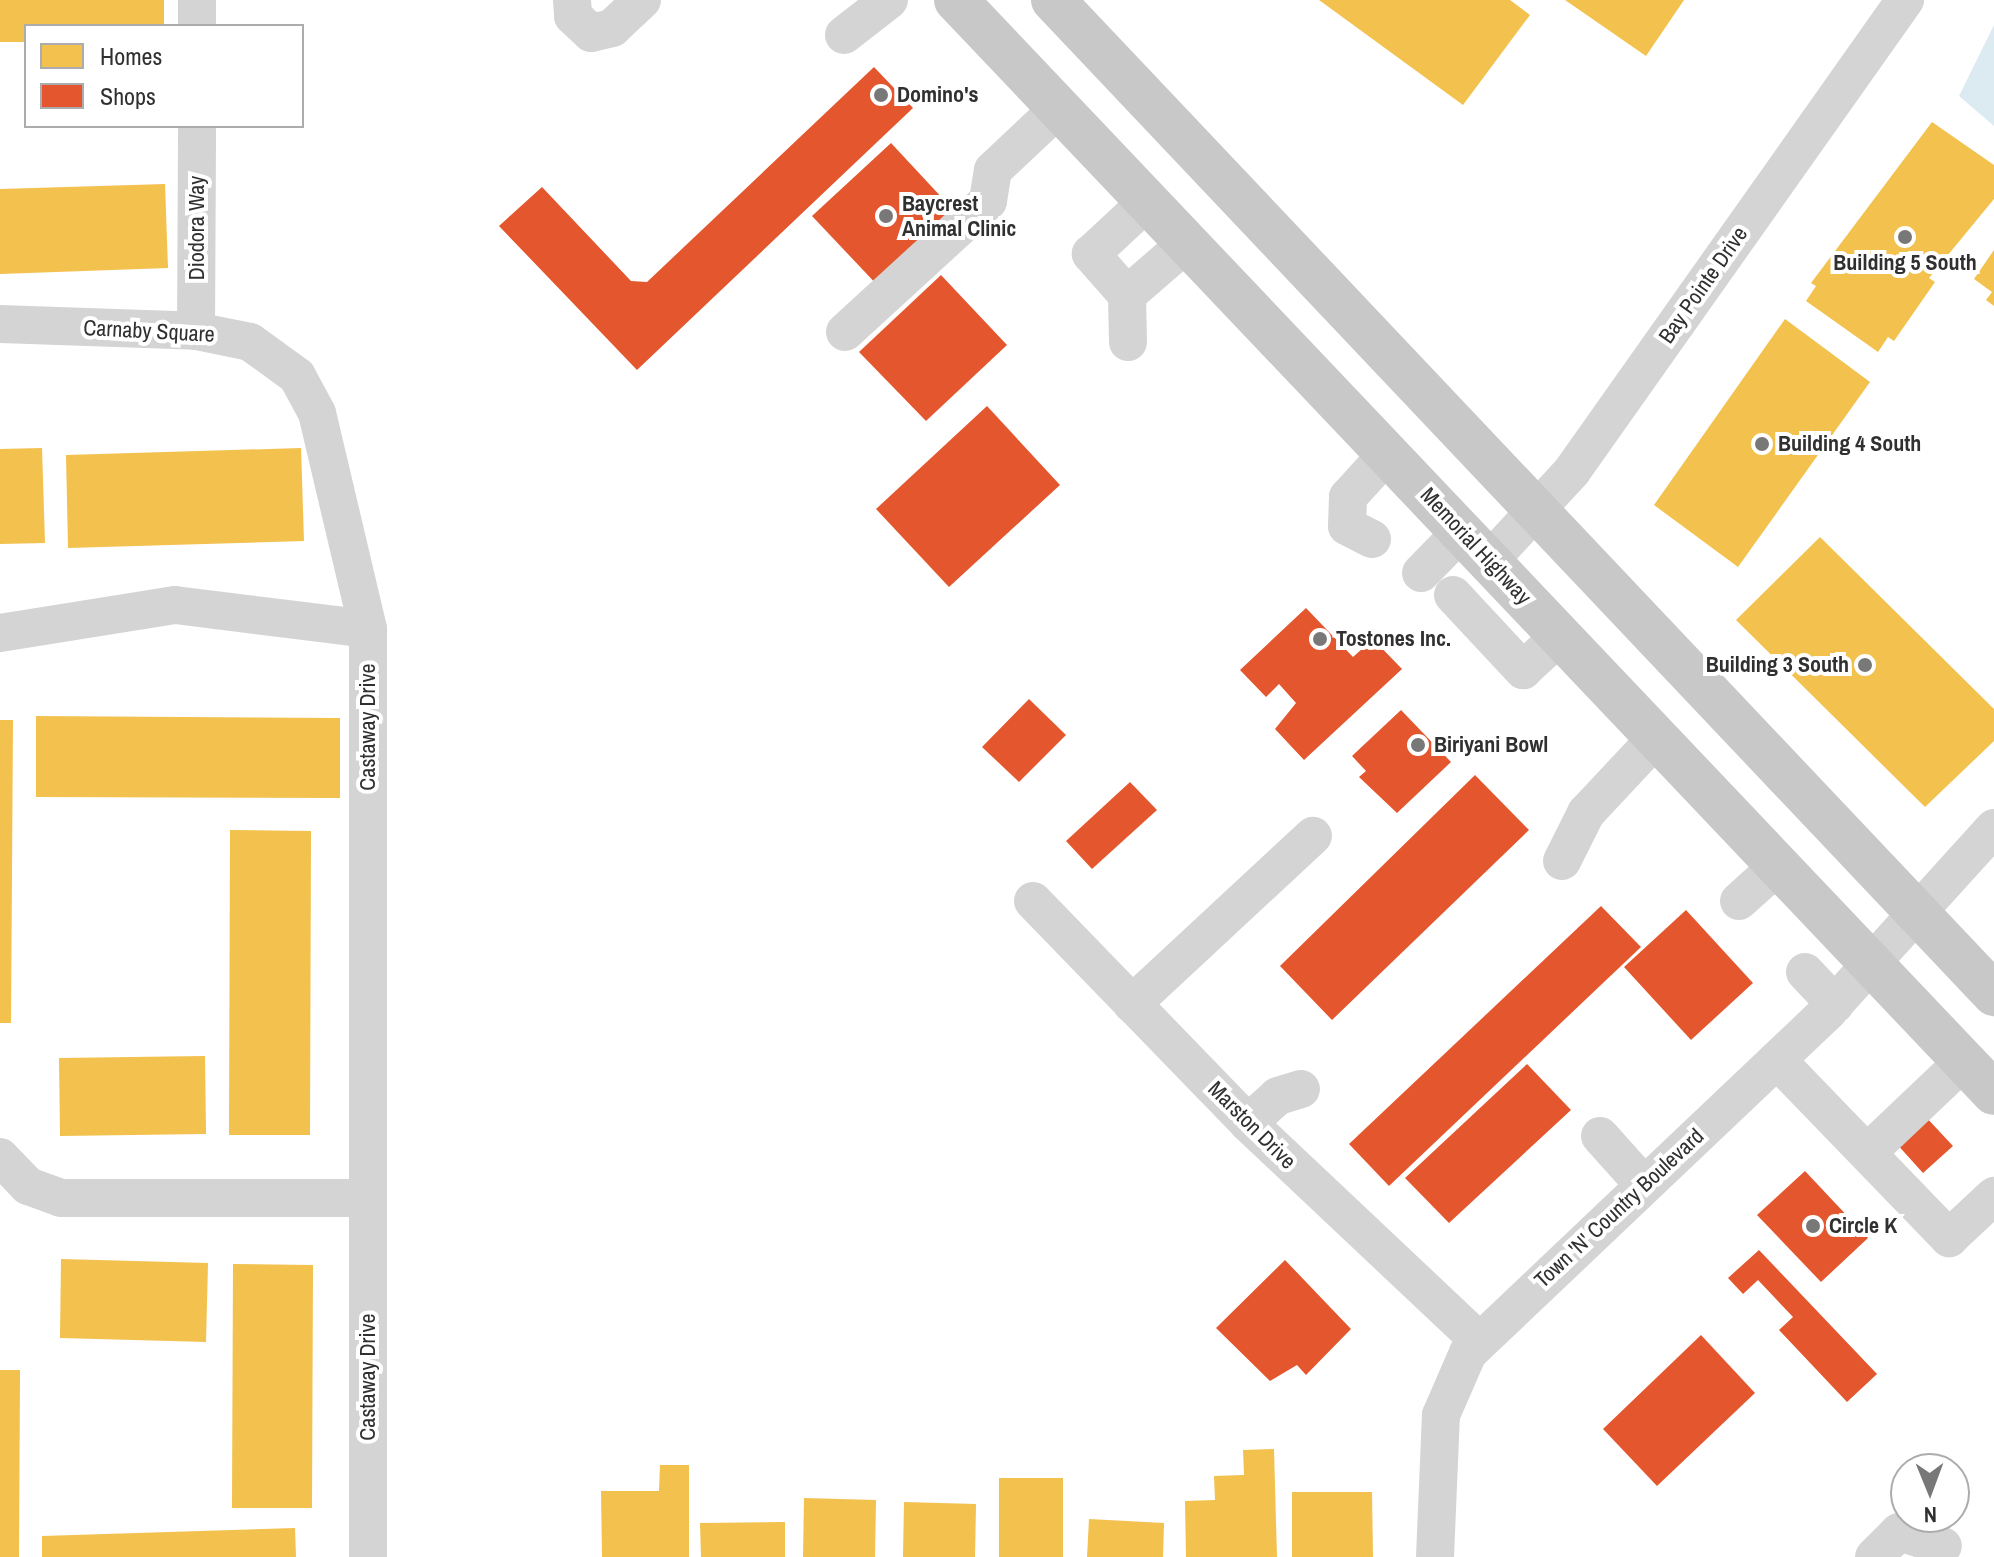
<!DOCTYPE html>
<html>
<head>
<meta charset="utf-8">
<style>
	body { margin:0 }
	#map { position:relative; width:1994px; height:1557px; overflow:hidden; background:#fff; font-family:"Archivo Narrow",sans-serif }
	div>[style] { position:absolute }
	.water>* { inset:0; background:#dbebf1 }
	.homes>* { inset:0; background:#f2c14e }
	.shops>* { inset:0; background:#e4572e }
	.minor>* { height:38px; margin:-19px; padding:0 19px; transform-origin:19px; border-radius:19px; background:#d4d4d4 }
	.major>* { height:44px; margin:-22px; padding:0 22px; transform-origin:22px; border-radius:22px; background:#c8c8c8 }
	.dots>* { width:22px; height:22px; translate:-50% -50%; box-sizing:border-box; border:4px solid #fff; border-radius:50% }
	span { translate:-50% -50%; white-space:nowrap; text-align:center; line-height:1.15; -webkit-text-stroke:8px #fff; paint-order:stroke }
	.poi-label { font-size:22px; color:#303030; font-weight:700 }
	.left { translate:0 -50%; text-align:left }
	.right { translate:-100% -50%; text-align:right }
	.street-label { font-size:22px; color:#303030 }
	.legend { position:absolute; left:24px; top:24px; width:280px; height:104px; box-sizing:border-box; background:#fff; border:2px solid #acacac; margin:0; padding:10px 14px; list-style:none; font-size:24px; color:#303030 }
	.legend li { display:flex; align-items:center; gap:16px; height:40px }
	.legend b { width:40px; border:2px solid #acacac }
	.north { position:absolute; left:1890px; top:1453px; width:80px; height:80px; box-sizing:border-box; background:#fff; border:2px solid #acacac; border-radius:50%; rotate:179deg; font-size:22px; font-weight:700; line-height:32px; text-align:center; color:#303030 }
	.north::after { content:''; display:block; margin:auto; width:28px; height:36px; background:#787878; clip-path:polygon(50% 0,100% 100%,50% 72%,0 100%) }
</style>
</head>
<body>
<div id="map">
	<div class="water">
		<i style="clip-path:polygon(1994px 25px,1994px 126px,1959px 96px)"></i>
	</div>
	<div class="homes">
		<i style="clip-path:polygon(0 0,164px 0,164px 26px,26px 26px,26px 42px,0 42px)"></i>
		<i style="clip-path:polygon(1319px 0,1510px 0,1530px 15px,1463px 105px)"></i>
		<i style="clip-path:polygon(1565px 0,1684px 0,1646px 56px)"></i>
		<i style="clip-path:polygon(1932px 122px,1994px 165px,1994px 199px,1929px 278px,1935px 282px,1894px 341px,1888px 337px,1878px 352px,1806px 301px,1816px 286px,1811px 283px)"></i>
		<i style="clip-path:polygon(165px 184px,168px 268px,0 274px,0 189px)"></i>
		<i style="clip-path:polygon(1994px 250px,1994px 306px,1986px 300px,1992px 292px,1974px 279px)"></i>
		<i style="clip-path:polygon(1785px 319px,1870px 382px,1738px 567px,1654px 505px)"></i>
		<i style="clip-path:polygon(42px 448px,45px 543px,0 544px,0 449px)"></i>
		<i style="clip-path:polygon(301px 448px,304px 541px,68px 548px,66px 455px)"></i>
		<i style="clip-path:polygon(1820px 537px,1994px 709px,1994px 741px,1925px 807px,1736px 620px)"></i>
		<i style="clip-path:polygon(36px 716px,340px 718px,340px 798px,36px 797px)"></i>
		<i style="clip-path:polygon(0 720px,13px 720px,11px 1023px,0 1023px)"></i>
		<i style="clip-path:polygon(230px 830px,311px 831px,310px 1135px,229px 1135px)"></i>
		<i style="clip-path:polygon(205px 1056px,206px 1134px,60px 1136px,59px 1058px)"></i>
		<i style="clip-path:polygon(61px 1259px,208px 1263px,206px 1342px,60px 1338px)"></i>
		<i style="clip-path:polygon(233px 1264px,313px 1265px,312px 1508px,232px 1508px)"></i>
		<i style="clip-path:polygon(0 1370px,20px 1370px,19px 1557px,0 1557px)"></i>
		<i style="clip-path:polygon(1274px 1449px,1277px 1557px,1186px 1557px,1185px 1501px,1215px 1500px,1214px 1476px,1244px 1475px,1243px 1450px)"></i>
		<i style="clip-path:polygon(660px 1465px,689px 1465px,689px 1557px,602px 1557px,601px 1491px,659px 1491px)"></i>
		<i style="clip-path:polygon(999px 1478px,1063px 1478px,1063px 1557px,999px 1557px)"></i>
		<i style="clip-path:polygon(1292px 1492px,1372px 1492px,1373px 1557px,1292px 1557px)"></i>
		<i style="clip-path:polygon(804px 1498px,876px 1500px,875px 1557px,803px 1557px)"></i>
		<i style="clip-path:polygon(904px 1502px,976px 1504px,975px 1557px,903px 1557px)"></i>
		<i style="clip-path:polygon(1089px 1519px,1164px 1523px,1163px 1557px,1087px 1557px)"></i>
		<i style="clip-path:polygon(785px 1522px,785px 1557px,701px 1557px,700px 1523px)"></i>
		<i style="clip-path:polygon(295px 1528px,296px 1557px,42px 1557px,42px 1536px)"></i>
	</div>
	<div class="shops">
		<i style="clip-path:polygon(874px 67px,913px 108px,637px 370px,499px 226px,542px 187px,631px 281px,647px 282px)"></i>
		<i style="clip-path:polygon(891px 143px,959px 216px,881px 289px,812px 216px)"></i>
		<i style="clip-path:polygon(941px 275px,1007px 345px,926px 421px,859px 352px)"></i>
		<i style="clip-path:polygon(987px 406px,1060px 485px,949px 587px,876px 509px)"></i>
		<i style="clip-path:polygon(1306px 608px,1353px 657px,1373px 639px,1402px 669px,1304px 760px,1275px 729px,1296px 703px,1279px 684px,1266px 697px,1240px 670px)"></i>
		<i style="clip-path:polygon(1029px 699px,1066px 735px,1019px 782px,982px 747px)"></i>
		<i style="clip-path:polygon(1401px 710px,1451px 762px,1397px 813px,1359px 777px,1366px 771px,1352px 756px)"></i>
		<i style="clip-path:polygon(1475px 775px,1529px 830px,1332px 1020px,1280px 966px)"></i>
		<i style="clip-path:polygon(1130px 782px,1157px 810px,1092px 869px,1066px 841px)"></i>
		<i style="clip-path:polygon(1601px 906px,1641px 947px,1389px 1186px,1349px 1144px)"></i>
		<i style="clip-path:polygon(1686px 910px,1753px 983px,1691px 1040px,1624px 967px)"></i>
		<i style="clip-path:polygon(1527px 1064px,1571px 1110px,1449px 1223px,1405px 1178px)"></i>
		<i style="clip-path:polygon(1924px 1115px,1953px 1146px,1923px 1173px,1895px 1142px)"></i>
		<i style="clip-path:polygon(1805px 1171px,1868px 1238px,1821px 1282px,1757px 1215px)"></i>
		<i style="clip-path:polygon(1759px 1250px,1877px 1374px,1847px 1402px,1779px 1330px,1793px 1317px,1758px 1280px,1743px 1294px,1728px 1278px)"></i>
		<i style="clip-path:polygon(1285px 1260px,1351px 1329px,1306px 1375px,1297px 1365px,1270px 1381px,1216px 1328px)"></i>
		<i style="clip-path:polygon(1701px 1335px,1755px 1393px,1657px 1486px,1603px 1429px)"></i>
	</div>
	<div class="minor">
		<i style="left:197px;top:0;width:26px;rotate:90deg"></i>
		<i style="left:572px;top:0;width:16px;rotate:86deg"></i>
		<i style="left:573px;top:16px;width:25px;rotate:43deg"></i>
		<i style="left:591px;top:33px;width:22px;rotate:-13deg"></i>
		<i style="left:612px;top:28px;width:41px;rotate:-43deg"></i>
		<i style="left:844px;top:35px;width:57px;rotate:-37.9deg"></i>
		<i style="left:1127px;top:295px;width:55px;rotate:-131.3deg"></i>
		<i style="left:1091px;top:254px;width:78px;rotate:-42.9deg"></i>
		<i style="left:0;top:324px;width:196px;rotate:2deg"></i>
		<i style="left:196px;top:331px;width:55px;rotate:11.5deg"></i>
		<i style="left:250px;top:342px;width:58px;rotate:35.9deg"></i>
		<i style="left:297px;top:376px;width:42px;rotate:61.6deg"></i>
		<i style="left:317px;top:413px;width:222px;rotate:76.7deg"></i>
		<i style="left:368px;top:629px;width:928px;rotate:90deg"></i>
		<i style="left:196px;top:331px;width:205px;rotate:-89.7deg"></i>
		<i style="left:845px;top:332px;width:194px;rotate:-42.5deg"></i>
		<i style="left:988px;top:201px;width:31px;rotate:-81deg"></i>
		<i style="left:993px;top:170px;width:92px;rotate:-43.2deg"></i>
		<i style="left:1128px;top:342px;width:47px;rotate:-91.2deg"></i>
		<i style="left:1127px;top:295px;width:81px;rotate:-41deg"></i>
		<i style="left:1372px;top:539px;width:28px;rotate:-153deg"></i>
		<i style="left:1347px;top:526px;width:29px;rotate:-88deg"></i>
		<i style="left:1348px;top:497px;width:59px;rotate:-47.7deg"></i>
		<i style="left:1490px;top:560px;width:121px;rotate:-47.3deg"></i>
		<i style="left:1572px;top:471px;width:577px;rotate:-54.74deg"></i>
		<i style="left:1421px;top:573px;width:59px;rotate:-45.7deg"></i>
		<i style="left:1453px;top:595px;width:103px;rotate:47deg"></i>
		<i style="left:1523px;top:670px;width:52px;rotate:-42.6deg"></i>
		<i style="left:0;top:633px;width:177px;rotate:-9.1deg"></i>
		<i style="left:175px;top:605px;width:194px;rotate:7.1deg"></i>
		<i style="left:1562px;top:861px;width:54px;rotate:-63.4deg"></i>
		<i style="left:1586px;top:813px;width:104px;rotate:-46.9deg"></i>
		<i style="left:1033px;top:901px;width:309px;rotate:45.9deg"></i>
		<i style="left:1248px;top:1123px;width:316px;rotate:43.3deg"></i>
		<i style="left:1739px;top:901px;width:54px;rotate:-42deg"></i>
		<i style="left:1805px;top:972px;width:44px;rotate:46.8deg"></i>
		<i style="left:1132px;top:1004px;width:247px;rotate:-42.9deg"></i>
		<i style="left:1777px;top:1060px;width:248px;rotate:46deg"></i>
		<i style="left:1949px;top:1238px;width:62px;rotate:-43deg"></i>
		<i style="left:1248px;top:1123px;width:40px;rotate:-42deg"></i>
		<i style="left:1278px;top:1096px;width:24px;rotate:-17deg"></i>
		<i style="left:1600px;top:1136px;width:66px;rotate:48.1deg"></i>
		<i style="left:1868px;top:1152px;width:132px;rotate:-43.5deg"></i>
		<i style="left:0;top:1157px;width:40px;rotate:46deg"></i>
		<i style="left:28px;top:1186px;width:35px;rotate:20deg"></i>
		<i style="left:61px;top:1198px;width:307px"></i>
		<i style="left:1435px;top:1557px;width:142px;rotate:-87.6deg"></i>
		<i style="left:1441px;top:1415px;width:68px;rotate:-66.5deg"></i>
		<i style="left:1468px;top:1353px;width:497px;rotate:-43.5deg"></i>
		<i style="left:1828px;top:1011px;width:247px;rotate:-47.8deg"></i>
		<i style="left:1874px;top:1557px;width:35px;rotate:-45deg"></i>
		<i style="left:1899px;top:1532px;width:46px;rotate:17.7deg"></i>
	</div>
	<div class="major">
		<i style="left:956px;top:0;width:1507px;rotate:46.48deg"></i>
		<i style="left:1053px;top:0;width:1369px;rotate:46.57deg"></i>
	</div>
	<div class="dots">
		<i style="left:881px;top:95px;background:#787878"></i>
		<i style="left:886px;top:216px;background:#787878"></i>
		<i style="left:1905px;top:237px;background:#787878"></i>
		<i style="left:1762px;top:444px;background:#787878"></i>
		<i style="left:1320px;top:639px;background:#787878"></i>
		<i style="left:1865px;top:665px;background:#787878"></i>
		<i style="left:1418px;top:745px;background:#787878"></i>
		<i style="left:1813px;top:1226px;background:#787878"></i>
	</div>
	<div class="poi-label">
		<span class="left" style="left:897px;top:95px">Domino's</span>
		<span class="left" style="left:902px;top:216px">Baycrest<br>Animal Clinic</span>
		<span style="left:1905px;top:263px">Building 5 South</span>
		<span class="left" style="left:1778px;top:444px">Building 4 South</span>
		<span class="left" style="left:1336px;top:639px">Tostones Inc.</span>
		<span class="right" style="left:1849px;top:665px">Building 3 South</span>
		<span class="left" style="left:1434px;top:745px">Biriyani Bowl</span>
		<span class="left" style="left:1829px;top:1226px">Circle K</span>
	</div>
	<div class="street-label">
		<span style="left:197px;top:228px;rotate:-90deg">Diodora Way</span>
		<span style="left:1703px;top:285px;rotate:-55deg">Bay Pointe Drive</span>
		<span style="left:149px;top:331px;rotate:3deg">Carnaby Square</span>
		<span style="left:1476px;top:546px;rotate:47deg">Memorial Highway</span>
		<span style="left:368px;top:727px;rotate:-90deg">Castaway Drive</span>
		<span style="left:1252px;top:1125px;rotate:45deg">Marston Drive</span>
		<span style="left:1619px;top:1208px;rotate:-43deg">Town 'N' Country Boulevard</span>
		<span style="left:368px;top:1377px;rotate:-90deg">Castaway Drive</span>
	</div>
	<ul class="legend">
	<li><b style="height:22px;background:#f2c14e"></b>Homes</li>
	<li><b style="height:22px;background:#e4572e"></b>Shops</li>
	</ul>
	<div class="north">N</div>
</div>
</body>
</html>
